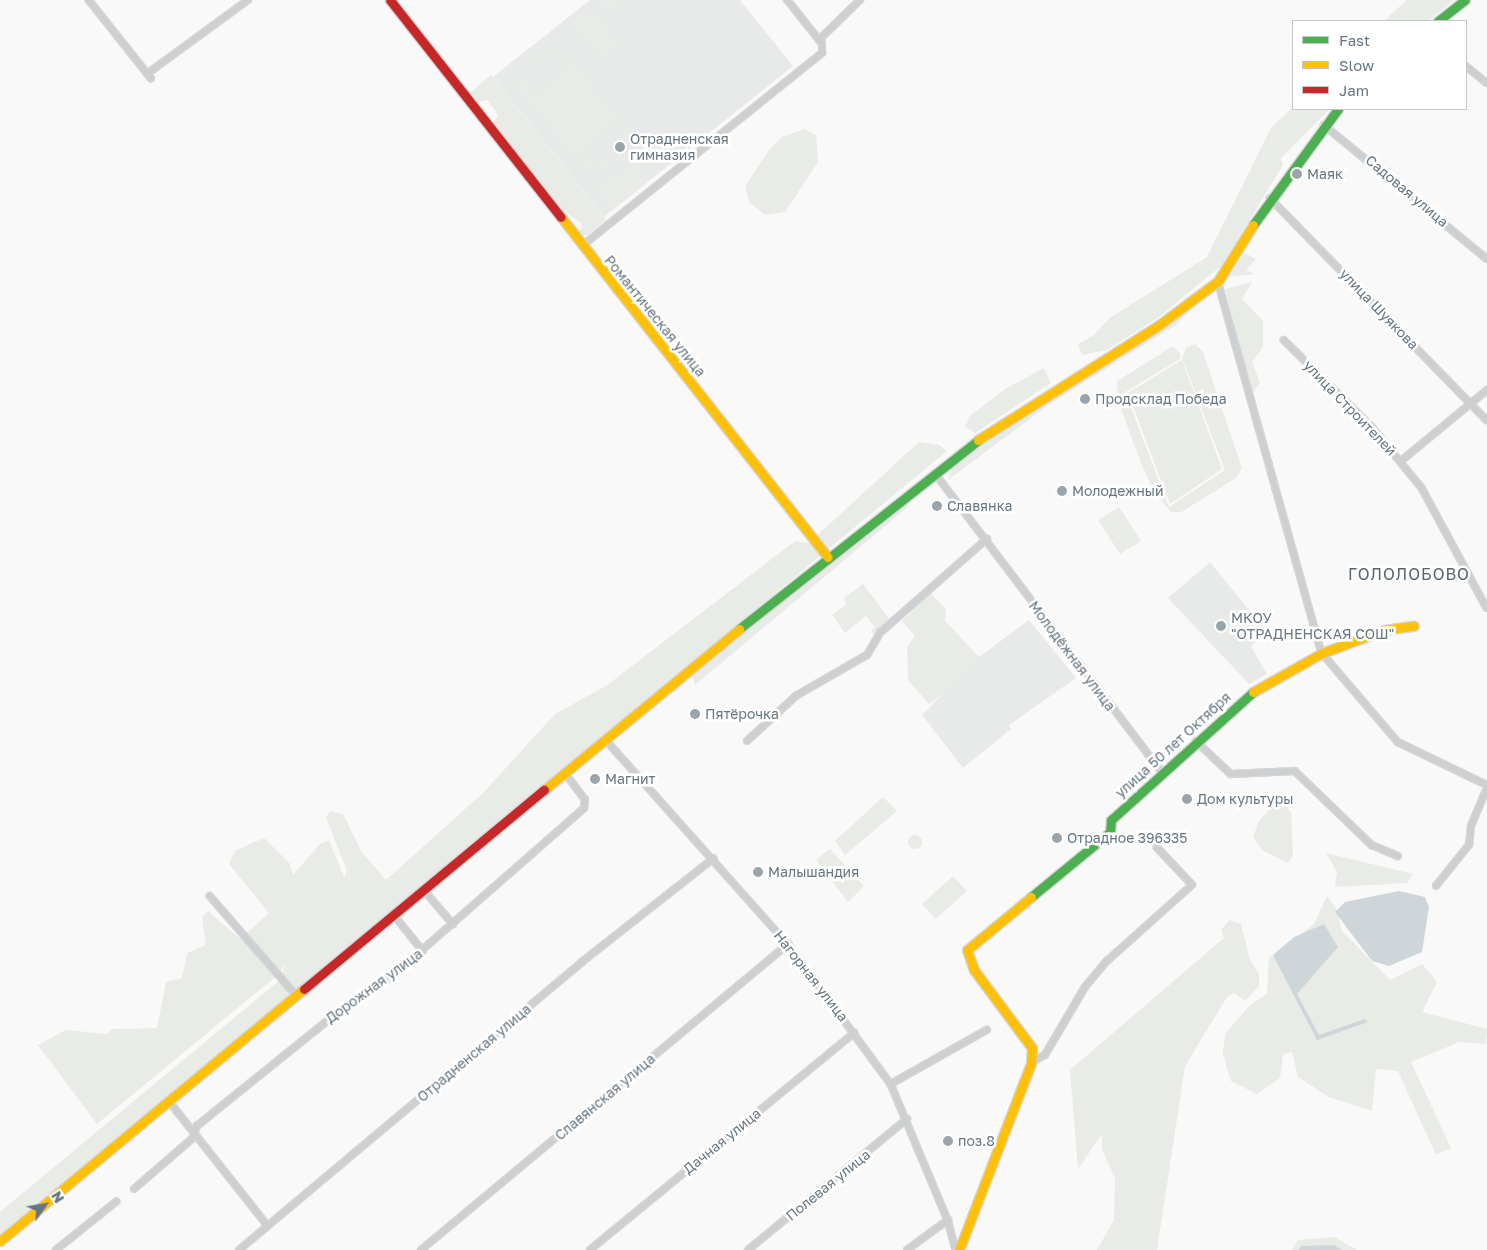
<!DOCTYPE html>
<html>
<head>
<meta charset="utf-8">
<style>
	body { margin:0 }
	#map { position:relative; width:1487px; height:1250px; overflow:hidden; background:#f9f9f9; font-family:"Golos Text",sans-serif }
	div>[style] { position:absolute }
	.built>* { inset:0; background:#e8e9e9 }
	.green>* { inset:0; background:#e8ebe6 }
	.round { border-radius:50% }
	.water>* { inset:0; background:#ced6d9 }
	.roads { filter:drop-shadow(1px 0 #d5d6d7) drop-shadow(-1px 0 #d5d6d7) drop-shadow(0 1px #d5d6d7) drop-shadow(0 -1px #d5d6d7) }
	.street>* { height:5.5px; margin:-2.75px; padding:0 2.75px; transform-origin:2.75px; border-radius:2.75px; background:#cecfd0 }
	.fast>* { height:9px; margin:-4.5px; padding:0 4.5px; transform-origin:4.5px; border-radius:4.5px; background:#4caf50 }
	.slow>* { height:9px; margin:-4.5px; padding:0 4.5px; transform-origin:4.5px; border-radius:4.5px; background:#ffc107 }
	.jam>* { height:9px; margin:-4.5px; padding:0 4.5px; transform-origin:4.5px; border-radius:4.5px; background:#c62828 }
	.dots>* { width:14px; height:14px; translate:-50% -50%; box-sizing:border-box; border:2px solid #fff; border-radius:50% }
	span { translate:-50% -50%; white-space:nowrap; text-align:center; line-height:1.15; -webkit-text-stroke:5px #fff; paint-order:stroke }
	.poi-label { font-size:14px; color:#657683 }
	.left { translate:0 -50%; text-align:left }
	.street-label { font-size:14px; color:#657683 }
	.quarter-label { font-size:16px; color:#57646e; letter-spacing:1px }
	.legend { position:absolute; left:1292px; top:20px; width:175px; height:90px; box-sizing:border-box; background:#fff; border:1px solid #c1c8cd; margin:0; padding:6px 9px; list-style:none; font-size:15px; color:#657683 }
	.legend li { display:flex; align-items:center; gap:10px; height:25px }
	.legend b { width:25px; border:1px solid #c1c8cd }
	.north { position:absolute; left:20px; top:1180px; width:50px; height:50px; -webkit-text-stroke:4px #fff; paint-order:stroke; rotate:58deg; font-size:14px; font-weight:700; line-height:20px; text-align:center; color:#657683 }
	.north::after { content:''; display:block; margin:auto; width:18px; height:22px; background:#657683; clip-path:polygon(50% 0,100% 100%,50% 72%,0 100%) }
</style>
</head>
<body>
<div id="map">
	<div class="built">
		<i style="clip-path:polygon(590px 0,740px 0,793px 66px,604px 217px,493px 77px)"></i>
		<i style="clip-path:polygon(1210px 562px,1268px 633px,1251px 646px,1267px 674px,1249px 684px,1168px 598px)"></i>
		<i style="clip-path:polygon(1029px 620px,1076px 678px,1009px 725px,1011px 729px,963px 768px,922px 715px,979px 657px)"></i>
	</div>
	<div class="green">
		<i style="clip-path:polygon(599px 0,626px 0,607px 15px)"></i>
		<i style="clip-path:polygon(1407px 0,1454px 0,1428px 21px,1384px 21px)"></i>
		<i style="clip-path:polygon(592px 8px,619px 44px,600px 58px,573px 23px)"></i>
		<i style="clip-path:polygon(evenodd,553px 50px,572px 58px,627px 132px,627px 147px,620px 160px,606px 168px,592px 169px,587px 175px,513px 82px,520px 79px,532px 56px,553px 50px,544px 57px,556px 57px,571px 66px,533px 97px,527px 74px,544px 57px,553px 50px,615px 122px,622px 141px,612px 158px,596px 163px,578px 153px,615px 122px)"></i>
		<i style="clip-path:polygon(491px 75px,606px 220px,587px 235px,579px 235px,582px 224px,560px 208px,493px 124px,498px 115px,487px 100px,476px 103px,469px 94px)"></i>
		<i style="clip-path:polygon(1293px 107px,1330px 109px,1281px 158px,1283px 165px,1221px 266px,1159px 317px,1107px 350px,1082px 355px,1078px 344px,1094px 335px,1111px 317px,1207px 257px,1271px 128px)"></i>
		<i style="clip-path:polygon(804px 129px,816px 135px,818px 162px,785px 212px,765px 215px,749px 202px,745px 186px,770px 149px,782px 137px)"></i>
		<i style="clip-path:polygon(654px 130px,672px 152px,648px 171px,631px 149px)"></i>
		<i style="clip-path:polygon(634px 160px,649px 179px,611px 209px,596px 190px)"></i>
		<i style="clip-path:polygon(1245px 253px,1256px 259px,1246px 270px,1255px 274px,1228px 277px)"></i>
		<i style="clip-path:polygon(1252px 282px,1242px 299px,1263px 321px,1263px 347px,1252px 362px,1260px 383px,1252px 394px,1225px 289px)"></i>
		<i style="clip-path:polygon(1197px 303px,1176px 325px,1050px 404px,948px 480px,952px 467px,1023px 416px)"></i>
		<i style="clip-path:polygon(1195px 344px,1203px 352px,1242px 468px,1236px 478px,1181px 512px,1171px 512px,1154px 492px,1139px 458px,1118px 401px,1117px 381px,1173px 346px,1180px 354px,1180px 359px,1125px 392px,1169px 507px,1225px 470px,1182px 358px,1186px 348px)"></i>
		<i style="clip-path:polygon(1182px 360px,1222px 469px,1170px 504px,1128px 393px)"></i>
		<i style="clip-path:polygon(1044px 368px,1051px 383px,975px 433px,965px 426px,970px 416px,1005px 389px)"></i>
		<i style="clip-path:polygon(919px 442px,939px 445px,947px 451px,0 1234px,0 1212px,281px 979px,285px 961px,280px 973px,97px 1124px,38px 1045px,66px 1030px,107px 1034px,113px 1029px,157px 1028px,166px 982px,182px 978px,187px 953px,206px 945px,202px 917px,208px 911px,240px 939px,269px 913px,229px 864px,235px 851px,264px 838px,290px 864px,293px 875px,320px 844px,329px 840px,344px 877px,347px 871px,326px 818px,330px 811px,343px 814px,361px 851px,386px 880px,484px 792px,555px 714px,606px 686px,795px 541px,809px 543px)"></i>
		<i style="clip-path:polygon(903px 503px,909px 506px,695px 685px,692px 675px)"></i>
		<i style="clip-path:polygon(1119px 507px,1141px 541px,1120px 554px,1098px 520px)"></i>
		<i style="clip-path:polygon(863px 584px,891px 621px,874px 635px,871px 631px,875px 627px,866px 616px,845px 633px,832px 615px,846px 605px,844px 598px)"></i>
		<i style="clip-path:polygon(931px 593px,946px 610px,945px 621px,979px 657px,955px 685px,929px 704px,908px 680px,907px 647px,915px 636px,902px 621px)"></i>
		<i style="clip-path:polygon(883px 797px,897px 811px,845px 855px,835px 841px)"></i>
		<i style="clip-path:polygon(1281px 797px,1291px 813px,1293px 855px,1288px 863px,1261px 849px,1253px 837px,1259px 821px)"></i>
		<i class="round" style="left:908px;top:835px;width:14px;height:14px"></i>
		<i style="clip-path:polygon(830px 849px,864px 886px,848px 902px,816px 860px)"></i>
		<i style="clip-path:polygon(1326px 853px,1413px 874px,1407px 883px,1335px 887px,1337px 872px)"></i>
		<i style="clip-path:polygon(953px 876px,967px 891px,936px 919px,922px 904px)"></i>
		<i style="clip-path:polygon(1327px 896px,1336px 908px,1342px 931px,1390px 980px,1422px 964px,1437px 982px,1422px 1012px,1487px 1029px,1486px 1044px,1459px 1042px,1411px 1062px,1451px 1148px,1436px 1155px,1398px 1071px,1376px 1069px,1372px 1111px,1329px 1097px,1298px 1077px,1292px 1052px,1283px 1054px,1280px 1078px,1257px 1094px,1231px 1081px,1223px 1054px,1225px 1034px,1249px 1006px,1267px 994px,1269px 958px,1314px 924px)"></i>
		<i style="clip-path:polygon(1229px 920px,1241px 924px,1250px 960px,1259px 974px,1259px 986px,1245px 1001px,1234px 993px,1227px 997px,1185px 1066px,1157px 1250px,1097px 1250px,1114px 1220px,1115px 1179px,1102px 1149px,1102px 1134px,1078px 1169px,1070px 1070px,1224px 938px,1221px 930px)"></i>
		<i style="clip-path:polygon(1335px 1237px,1357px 1250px,1292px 1250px,1298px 1240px)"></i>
	</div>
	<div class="water">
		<i style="clip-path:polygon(1399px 891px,1425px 897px,1429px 907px,1422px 952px,1389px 966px,1372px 961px,1335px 912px,1345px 902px)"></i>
		<i style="clip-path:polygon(1324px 924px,1338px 947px,1297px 994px,1319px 1035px,1365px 1019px,1368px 1022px,1317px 1040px,1273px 955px,1294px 937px)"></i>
		<i style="clip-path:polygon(1334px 1245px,1342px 1250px,1299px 1250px,1301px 1246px)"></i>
	</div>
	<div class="roads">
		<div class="street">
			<i style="left:89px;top:0;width:100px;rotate:51.5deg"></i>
			<i style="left:819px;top:40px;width:57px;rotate:-44.3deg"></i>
			<i style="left:1466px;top:66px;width:27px;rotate:39deg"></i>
			<i style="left:147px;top:74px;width:125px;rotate:-36.2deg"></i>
			<i style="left:1324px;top:125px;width:211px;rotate:39.4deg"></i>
			<i style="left:1270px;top:198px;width:310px;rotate:45.7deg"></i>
			<i style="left:582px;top:246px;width:308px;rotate:-38.8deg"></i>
			<i style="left:822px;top:53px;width:9px;rotate:-90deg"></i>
			<i style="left:822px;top:44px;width:56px;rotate:-128.5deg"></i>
			<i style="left:1218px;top:281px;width:386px;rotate:74.4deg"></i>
			<i style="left:1322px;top:653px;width:117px;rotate:49.5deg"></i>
			<i style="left:1398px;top:742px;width:99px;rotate:25.8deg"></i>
			<i style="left:1284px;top:340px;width:124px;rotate:44.7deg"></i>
			<i style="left:1372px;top:427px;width:79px;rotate:50.7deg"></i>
			<i style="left:1422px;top:488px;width:136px;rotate:61.6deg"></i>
			<i style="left:1401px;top:461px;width:112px;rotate:-39.5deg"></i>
			<i style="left:935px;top:473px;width:374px;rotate:52.8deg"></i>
			<i style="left:606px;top:740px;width:273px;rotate:48.3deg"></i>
			<i style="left:788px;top:944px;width:174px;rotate:53.7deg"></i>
			<i style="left:891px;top:1084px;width:147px;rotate:67.3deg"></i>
			<i style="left:948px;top:1220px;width:31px;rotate:75deg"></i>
			<i style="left:747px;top:741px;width:67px;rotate:-42.6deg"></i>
			<i style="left:796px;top:696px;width:82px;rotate:-30deg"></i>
			<i style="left:867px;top:655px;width:27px;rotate:-59deg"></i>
			<i style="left:881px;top:632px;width:141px;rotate:-41.3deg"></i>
			<i style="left:1196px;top:741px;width:48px;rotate:43.3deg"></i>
			<i style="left:1231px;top:774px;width:64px;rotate:-2.7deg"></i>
			<i style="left:1295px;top:771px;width:107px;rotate:43.9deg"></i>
			<i style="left:1372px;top:845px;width:28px;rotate:23deg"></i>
			<i style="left:1436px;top:886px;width:53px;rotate:-51.2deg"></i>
			<i style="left:1469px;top:845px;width:19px;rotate:-84deg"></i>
			<i style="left:1471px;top:826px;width:41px;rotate:-67.2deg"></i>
			<i style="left:424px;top:890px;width:45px;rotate:49.5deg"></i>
			<i style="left:210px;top:896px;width:131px;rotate:49deg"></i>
			<i style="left:394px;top:915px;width:46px;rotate:51.1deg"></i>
			<i style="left:1031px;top:1063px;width:16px;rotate:-30deg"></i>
			<i style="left:1045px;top:1055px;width:79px;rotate:-59.5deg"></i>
			<i style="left:1085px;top:987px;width:34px;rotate:-50deg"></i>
			<i style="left:1107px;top:961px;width:114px;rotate:-41.8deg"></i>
			<i style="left:1192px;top:885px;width:51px;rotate:-133.4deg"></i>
			<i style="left:891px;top:1084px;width:110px;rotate:-29.4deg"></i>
			<i style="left:169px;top:1101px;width:159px;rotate:51.6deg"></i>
			<i style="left:134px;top:1189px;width:78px;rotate:-40.8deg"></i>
			<i style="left:193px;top:1138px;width:13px;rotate:-72deg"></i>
			<i style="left:197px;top:1126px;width:186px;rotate:-38.9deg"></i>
			<i style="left:342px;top:1009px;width:56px;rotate:-32.6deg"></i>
			<i style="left:389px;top:979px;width:259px;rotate:-41.2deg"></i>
			<i style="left:584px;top:808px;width:8px;rotate:-83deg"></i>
			<i style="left:585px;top:800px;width:31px;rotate:-127deg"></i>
			<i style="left:56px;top:1250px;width:77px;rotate:-38.7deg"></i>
			<i style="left:239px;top:1250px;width:448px;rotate:-40deg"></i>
			<i style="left:582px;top:962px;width:167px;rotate:-38.2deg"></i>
			<i style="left:421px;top:1250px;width:478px;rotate:-39.8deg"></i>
			<i style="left:590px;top:1250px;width:342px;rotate:-39.4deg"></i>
			<i style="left:748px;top:1250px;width:206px;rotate:-39.5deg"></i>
			<i style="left:907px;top:1250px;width:51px;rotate:-36.2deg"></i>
		</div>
		<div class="fast">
			<i style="left:1438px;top:21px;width:34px;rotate:-38deg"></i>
			<i style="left:1253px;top:225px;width:144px;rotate:-53.8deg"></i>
			<i style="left:739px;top:629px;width:305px;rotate:-38.3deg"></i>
			<i style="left:1031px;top:897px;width:102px;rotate:-39.4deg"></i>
			<i style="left:1110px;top:832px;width:12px;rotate:-85deg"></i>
			<i style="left:1111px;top:820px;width:191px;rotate:-42deg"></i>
		</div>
		<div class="slow">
			<i style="left:561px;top:217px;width:432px;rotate:51.9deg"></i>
			<i style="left:978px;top:440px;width:214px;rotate:-32.4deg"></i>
			<i style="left:1159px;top:325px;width:74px;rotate:-36.7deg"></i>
			<i style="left:1218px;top:281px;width:66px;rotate:-58deg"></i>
			<i style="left:1253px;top:692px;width:79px;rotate:-29.5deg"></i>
			<i style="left:1322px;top:653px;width:66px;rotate:-20.4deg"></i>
			<i style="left:1384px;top:630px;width:30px;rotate:-8deg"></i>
			<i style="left:544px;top:790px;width:253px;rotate:-39.5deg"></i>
			<i style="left:0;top:1241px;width:395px;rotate:-39.7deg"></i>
			<i style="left:959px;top:1250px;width:200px;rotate:-68.9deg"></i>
			<i style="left:1031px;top:1063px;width:15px;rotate:-86deg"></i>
			<i style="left:1032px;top:1048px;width:97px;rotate:-126.6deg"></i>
			<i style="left:974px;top:970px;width:21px;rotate:-109deg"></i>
			<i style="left:967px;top:950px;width:83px;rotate:-39.6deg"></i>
		</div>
		<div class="jam">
			<i style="left:390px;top:0;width:276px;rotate:51.8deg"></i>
			<i style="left:304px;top:989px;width:312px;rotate:-39.7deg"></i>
		</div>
	</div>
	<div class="dots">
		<i style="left:620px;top:147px;background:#99a4ac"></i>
		<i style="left:1297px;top:174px;background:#99a4ac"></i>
		<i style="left:1085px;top:399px;background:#99a4ac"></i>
		<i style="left:1062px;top:491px;background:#99a4ac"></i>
		<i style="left:937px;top:506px;background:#99a4ac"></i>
		<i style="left:1221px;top:626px;background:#99a4ac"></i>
		<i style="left:695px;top:714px;background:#99a4ac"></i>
		<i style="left:595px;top:779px;background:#99a4ac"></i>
		<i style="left:1187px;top:799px;background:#99a4ac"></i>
		<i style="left:1057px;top:838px;background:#99a4ac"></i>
		<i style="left:758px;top:872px;background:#99a4ac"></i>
		<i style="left:948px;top:1141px;background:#99a4ac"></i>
	</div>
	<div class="poi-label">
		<span class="left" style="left:630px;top:147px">Отрадненская<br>гимназия</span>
		<span class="left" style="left:1307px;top:174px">Маяк</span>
		<span class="left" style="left:1095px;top:399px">Продсклад Победа</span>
		<span class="left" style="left:1072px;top:491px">Молодежный</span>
		<span class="left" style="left:947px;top:506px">Славянка</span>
		<span class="left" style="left:1231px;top:626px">МКОУ<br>"ОТРАДНЕНСКАЯ СОШ"</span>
		<span class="left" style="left:705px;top:714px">Пятёрочка</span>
		<span class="left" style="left:605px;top:779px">Магнит</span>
		<span class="left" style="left:1197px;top:799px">Дом культуры</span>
		<span class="left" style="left:1067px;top:838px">Отрадное 396335</span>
		<span class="left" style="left:768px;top:872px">Малышандия</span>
		<span class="left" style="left:958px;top:1141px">поз.8</span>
	</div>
	<div class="street-label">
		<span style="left:1407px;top:191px;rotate:40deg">Садовая улица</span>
		<span style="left:1379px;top:309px;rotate:46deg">улица Шуякова</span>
		<span style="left:655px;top:316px;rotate:51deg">Романтическая улица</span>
		<span style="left:1350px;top:408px;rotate:46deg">улица Строителей</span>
		<span style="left:1072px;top:656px;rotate:53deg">Молодёжная улица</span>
		<span style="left:1173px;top:745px;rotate:-42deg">улица 50 лет Октября</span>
		<span style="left:811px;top:976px;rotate:52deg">Нагорная улица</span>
		<span style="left:374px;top:986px;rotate:-36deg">Дорожная улица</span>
		<span style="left:474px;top:1053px;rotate:-40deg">Отрадненская улица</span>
		<span style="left:605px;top:1097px;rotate:-40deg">Славянская улица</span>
		<span style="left:722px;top:1141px;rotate:-39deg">Дачная улица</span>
		<span style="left:828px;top:1185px;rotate:-39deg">Полевая улица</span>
	</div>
	<div class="quarter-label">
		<span style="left:1409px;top:574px">ГОЛОЛОБОВО</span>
	</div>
	<ul class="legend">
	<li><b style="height:6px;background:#4caf50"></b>Fast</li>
	<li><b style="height:6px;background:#ffc107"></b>Slow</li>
	<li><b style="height:6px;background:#c62828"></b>Jam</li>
	</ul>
	<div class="north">N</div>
</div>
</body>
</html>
